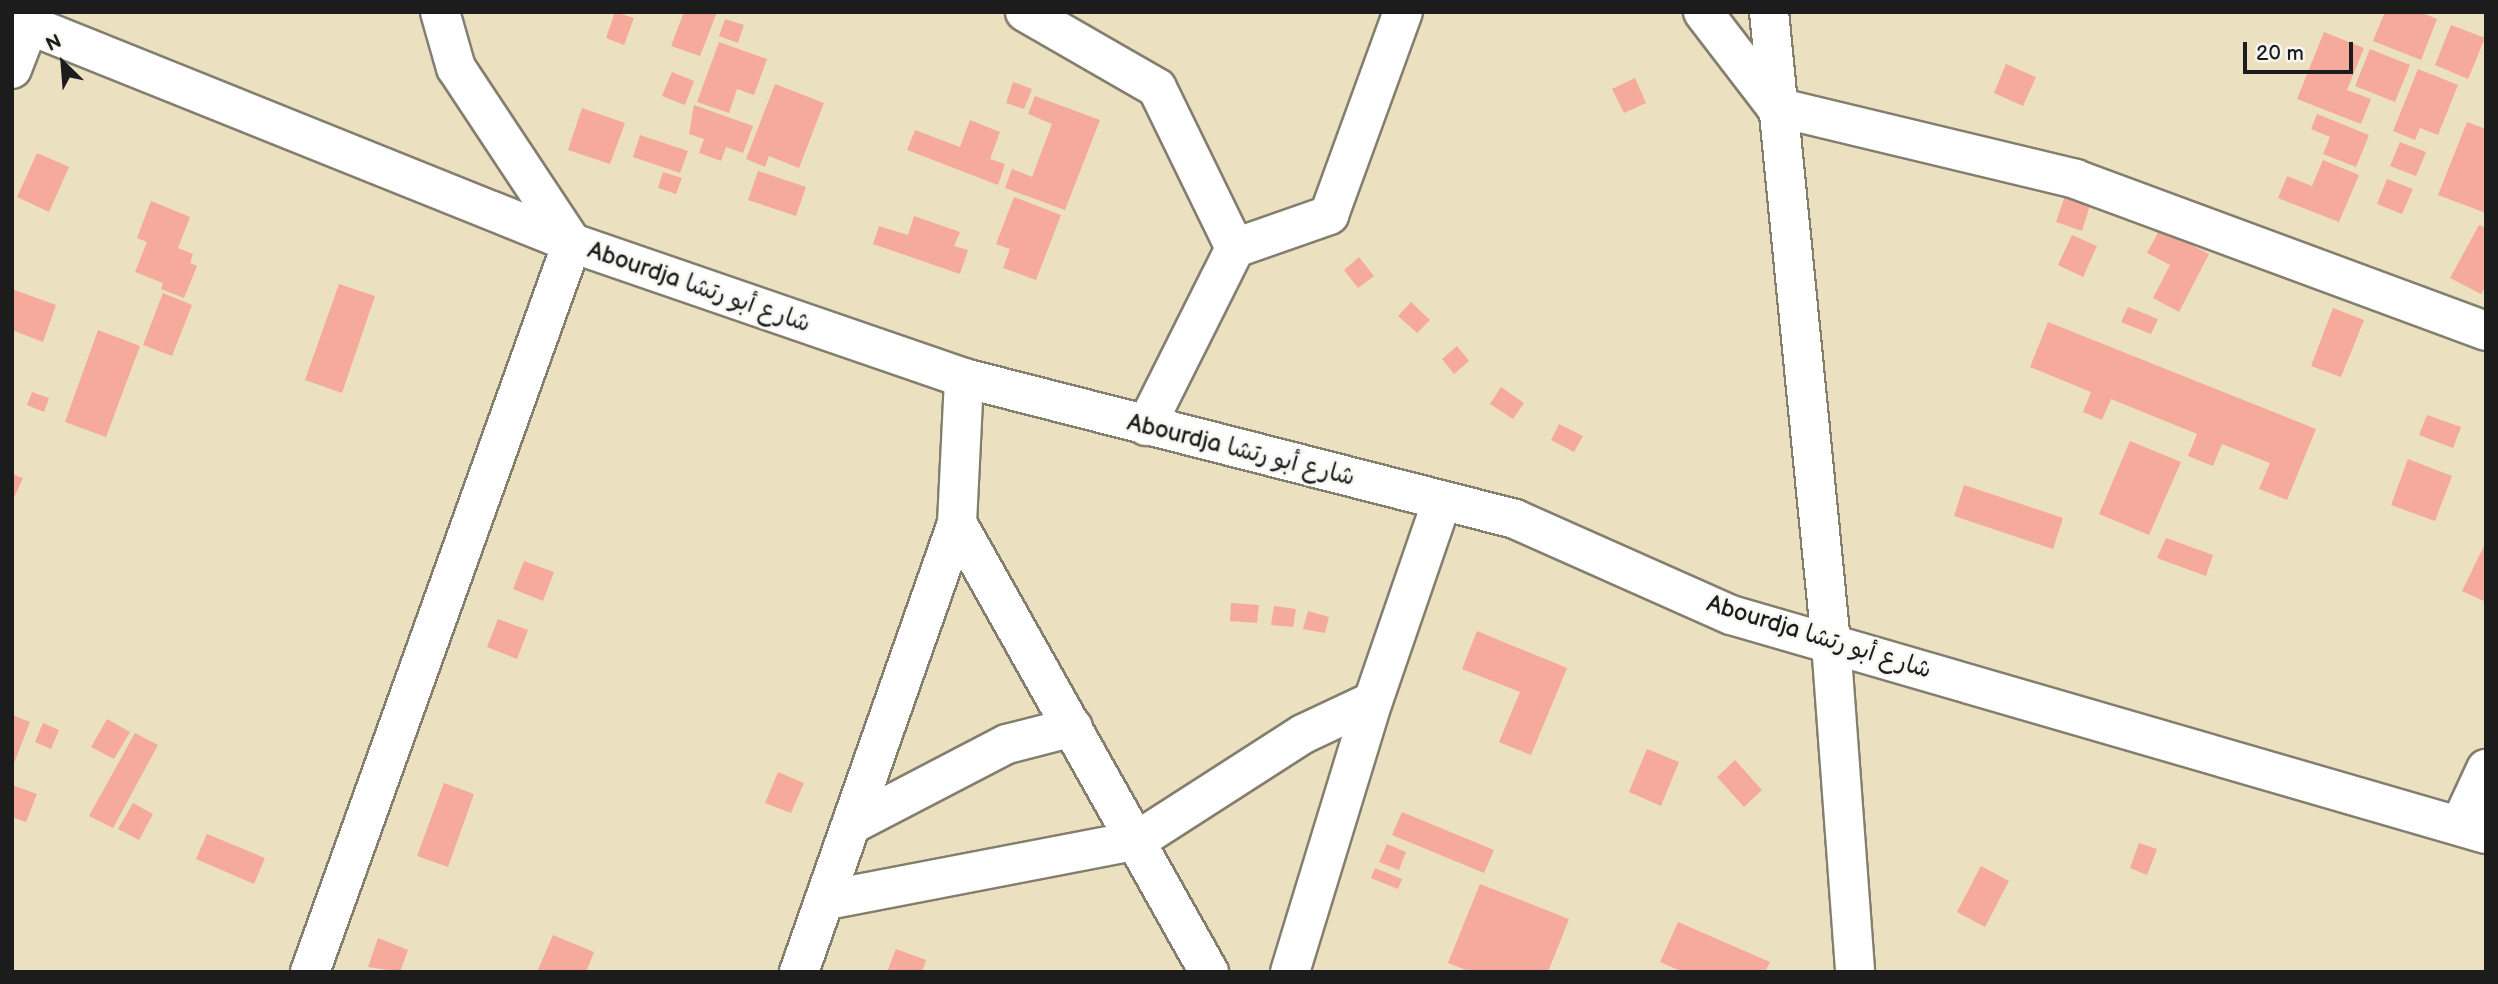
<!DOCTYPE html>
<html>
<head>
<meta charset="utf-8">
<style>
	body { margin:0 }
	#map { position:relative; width:2498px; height:984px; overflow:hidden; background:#ebe1c0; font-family:"Balsamiq Sans","Playpen Sans Arabic",sans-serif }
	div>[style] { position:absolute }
	.building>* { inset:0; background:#f5aa9b }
	.roads { filter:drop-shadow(2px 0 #847e6e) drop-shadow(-2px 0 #847e6e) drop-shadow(0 2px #847e6e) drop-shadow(0 -2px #847e6e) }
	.minor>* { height:38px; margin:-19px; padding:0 19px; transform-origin:19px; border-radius:19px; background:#fff }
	span { translate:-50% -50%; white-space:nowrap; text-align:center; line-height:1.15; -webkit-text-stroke:5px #f6f6f2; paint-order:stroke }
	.street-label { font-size:24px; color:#1c1c1c }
	.frame { position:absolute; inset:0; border:14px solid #1c1c1c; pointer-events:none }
	.north { position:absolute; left:28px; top:28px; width:70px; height:70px; -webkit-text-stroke:5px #f6f6f2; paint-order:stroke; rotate:335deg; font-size:19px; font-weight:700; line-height:28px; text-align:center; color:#1c1c1c }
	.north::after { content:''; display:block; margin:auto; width:24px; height:32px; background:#1c1c1c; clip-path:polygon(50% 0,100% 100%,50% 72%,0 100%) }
	.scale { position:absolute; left:2243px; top:42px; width:110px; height:32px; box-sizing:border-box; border:4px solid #1c1c1c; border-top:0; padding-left:9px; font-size:21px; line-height:24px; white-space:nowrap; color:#1c1c1c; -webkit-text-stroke:5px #f6f6f2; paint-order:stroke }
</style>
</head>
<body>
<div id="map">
	<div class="building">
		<i style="clip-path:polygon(615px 12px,634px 18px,624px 45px,606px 38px)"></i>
		<i style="clip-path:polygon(684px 12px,717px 12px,700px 56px,671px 46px)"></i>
		<i style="clip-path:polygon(2385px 12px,2420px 12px,2437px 19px,2421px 60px,2373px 41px)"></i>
		<i style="clip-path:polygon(725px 19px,744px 25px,738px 43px,719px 36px)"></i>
		<i style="clip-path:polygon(2451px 25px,2485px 38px,2468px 79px,2435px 65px)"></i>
		<i style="clip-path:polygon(2324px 32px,2364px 48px,2347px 90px,2371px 99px,2361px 124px,2297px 99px)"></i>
		<i style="clip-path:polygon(719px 42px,767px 59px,754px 95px,737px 89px,729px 113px,697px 102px)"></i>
		<i style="clip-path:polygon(2370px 49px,2410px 65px,2395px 102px,2355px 86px)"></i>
		<i style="clip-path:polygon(2006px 64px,2036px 77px,2023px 106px,1994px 93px)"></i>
		<i style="clip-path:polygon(2418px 69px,2458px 85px,2438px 135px,2420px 128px,2415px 140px,2393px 131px)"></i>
		<i style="clip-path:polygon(672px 72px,694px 81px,685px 105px,662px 96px)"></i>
		<i style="clip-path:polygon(1635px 78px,1646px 103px,1624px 113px,1612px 89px)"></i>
		<i style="clip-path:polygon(1013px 82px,1032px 89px,1024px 109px,1006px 103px)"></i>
		<i style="clip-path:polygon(775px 84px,824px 103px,799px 168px,769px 156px,765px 167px,746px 159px)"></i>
		<i style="clip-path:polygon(1035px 96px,1100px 120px,1065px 210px,1005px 188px,1012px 169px,1032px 177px,1052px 124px,1028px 114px)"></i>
		<i style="clip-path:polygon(694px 105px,753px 126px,743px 153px,726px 147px,721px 161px,699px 153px,704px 139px,689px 134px)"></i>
		<i style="clip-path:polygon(582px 108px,625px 123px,610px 164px,568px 150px)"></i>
		<i style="clip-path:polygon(2317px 114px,2369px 135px,2356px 167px,2323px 154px,2330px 137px,2311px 129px)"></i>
		<i style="clip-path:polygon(970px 120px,1000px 132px,990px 159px,1005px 164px,998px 185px,907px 150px,915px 130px,960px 147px)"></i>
		<i style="clip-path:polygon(2467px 122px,2486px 129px,2486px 213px,2438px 195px)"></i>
		<i style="clip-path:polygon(640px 135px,688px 151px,680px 173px,633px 157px)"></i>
		<i style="clip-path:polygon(2400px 142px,2426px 152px,2416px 176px,2390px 166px)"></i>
		<i style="clip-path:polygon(37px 153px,69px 167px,49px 212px,17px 197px)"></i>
		<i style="clip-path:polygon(2323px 160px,2359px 175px,2339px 222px,2278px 198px,2287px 176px,2312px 186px)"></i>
		<i style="clip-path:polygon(758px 171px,806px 187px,796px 216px,748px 200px)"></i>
		<i style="clip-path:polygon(663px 172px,682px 178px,676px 194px,658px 188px)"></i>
		<i style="clip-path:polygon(2387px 179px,2413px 189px,2402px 214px,2377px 204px)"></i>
		<i style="clip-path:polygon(2065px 196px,2090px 205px,2082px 231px,2056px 222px)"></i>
		<i style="clip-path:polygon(1014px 197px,1061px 215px,1036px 280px,1003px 268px,1010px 249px,996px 244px)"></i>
		<i style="clip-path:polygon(151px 201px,190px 217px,178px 248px,193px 254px,190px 263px,197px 266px,184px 298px,161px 289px,163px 283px,135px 272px,147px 242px,137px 238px)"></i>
		<i style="clip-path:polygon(914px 216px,960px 232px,954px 246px,968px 250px,960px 274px,873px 244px,879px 226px,908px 235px)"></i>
		<i style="clip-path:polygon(2479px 225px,2486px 228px,2486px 285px,2481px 294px,2450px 278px)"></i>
		<i style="clip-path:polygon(2160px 229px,2209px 254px,2179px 312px,2153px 298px,2170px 265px,2147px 253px)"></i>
		<i style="clip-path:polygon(2072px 235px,2097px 246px,2083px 277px,2058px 265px)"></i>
		<i style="clip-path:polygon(1359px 257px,1374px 276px,1358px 288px,1344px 270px)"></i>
		<i style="clip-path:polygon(339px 284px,375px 296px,342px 393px,305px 380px)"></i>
		<i style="clip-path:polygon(12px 289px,56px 305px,43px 342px,12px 330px)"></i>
		<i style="clip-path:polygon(163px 293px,192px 305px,172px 356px,143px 345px)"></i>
		<i style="clip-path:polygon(1411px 302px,1430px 320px,1417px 333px,1398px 316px)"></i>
		<i style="clip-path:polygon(2128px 307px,2158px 319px,2151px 334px,2121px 322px)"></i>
		<i style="clip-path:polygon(2333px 308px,2364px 320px,2341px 377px,2311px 366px)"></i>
		<i style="clip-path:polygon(2048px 322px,2316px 429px,2287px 500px,2259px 489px,2270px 463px,2222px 444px,2213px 466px,2188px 456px,2197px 434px,2111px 399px,2102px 420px,2083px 412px,2091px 392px,2030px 367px)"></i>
		<i style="clip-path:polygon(98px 330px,140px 346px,106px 437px,65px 422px)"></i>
		<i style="clip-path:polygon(1457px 346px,1469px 361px,1454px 374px,1442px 359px)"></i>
		<i style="clip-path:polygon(1501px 387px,1524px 403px,1513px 419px,1490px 404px)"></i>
		<i style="clip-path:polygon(32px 392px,49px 398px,44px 412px,27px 405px)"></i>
		<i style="clip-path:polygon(2427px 415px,2461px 427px,2453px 448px,2419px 435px)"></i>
		<i style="clip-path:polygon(1559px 424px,1583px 436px,1574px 452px,1551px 440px)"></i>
		<i style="clip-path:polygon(2130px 441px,2181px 462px,2149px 535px,2099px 514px)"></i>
		<i style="clip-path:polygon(2408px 459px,2452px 476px,2435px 521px,2391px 505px)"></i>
		<i style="clip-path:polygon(12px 474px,23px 478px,12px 502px)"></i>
		<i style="clip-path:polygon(1964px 485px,2063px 518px,2053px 549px,1954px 516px)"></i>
		<i style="clip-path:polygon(2166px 538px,2213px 555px,2206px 576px,2157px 558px)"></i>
		<i style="clip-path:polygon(2486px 542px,2486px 602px,2462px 591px)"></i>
		<i style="clip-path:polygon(524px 561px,554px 572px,543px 601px,513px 589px)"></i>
		<i style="clip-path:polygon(1231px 603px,1259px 605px,1257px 623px,1230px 621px)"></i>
		<i style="clip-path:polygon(1274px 606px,1296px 609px,1293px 627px,1271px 625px)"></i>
		<i style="clip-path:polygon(1308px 611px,1329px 617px,1325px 633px,1303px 629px)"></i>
		<i style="clip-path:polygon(498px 619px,528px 630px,517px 659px,487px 647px)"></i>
		<i style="clip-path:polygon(1477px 631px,1567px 668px,1531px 755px,1499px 742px,1520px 692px,1462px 669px)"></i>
		<i style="clip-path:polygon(12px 715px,30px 722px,12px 768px)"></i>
		<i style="clip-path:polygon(107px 719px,130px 732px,114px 759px,91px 747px)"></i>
		<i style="clip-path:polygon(43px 723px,59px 730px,51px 749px,35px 742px)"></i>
		<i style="clip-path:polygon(135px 733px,158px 745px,113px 828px,89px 816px)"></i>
		<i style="clip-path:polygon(1647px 749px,1679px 762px,1661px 806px,1629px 792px)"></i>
		<i style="clip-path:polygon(1735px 760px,1762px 790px,1744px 807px,1717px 777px)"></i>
		<i style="clip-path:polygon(778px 772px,804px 783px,791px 813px,765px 803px)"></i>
		<i style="clip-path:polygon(444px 783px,474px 794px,448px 867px,417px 856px)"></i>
		<i style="clip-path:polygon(12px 785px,37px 794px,26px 822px,12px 817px)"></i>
		<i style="clip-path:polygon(133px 803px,153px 814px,139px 840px,118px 829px)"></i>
		<i style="clip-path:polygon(1402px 812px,1494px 850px,1484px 873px,1392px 835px)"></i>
		<i style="clip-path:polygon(207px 834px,265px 858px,254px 884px,196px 859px)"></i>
		<i style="clip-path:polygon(2139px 843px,2157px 849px,2147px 875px,2130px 868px)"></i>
		<i style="clip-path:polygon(1387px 844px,1406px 852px,1399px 870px,1379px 862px)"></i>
		<i style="clip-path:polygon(1981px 866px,2009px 881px,1985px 927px,1957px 912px)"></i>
		<i style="clip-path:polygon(1375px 868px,1402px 879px,1398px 889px,1371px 878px)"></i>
		<i style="clip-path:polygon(1480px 884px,1569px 919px,1548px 972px,1471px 972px,1448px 963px)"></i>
		<i style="clip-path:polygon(1678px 922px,1770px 962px,1765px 972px,1683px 972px,1660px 962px)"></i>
		<i style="clip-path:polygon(553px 935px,594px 952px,586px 972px,537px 972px)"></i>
		<i style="clip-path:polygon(378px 938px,408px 950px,400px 972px,368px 967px)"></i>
		<i style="clip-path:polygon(896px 949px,926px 960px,922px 972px,887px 972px)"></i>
	</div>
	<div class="roads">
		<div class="minor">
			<i style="left:1025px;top:12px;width:152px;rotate:29.9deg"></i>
			<i style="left:1157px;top:88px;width:178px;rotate:64deg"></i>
			<i style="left:1235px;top:248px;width:100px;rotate:-19.3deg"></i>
			<i style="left:1329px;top:215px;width:216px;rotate:-70deg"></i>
			<i style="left:1703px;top:12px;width:120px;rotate:52.5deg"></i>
			<i style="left:1776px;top:107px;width:308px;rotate:13.5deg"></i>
			<i style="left:2075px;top:179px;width:438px;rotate:20.3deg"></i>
			<i style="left:1769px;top:12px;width:634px;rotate:84.39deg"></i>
			<i style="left:1831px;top:643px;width:330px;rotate:85.8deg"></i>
			<i style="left:12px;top:18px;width:604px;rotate:21.89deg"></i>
			<i style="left:572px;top:243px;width:415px;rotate:19deg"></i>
			<i style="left:964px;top:378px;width:569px;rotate:14.35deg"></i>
			<i style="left:1515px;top:519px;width:236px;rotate:24deg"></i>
			<i style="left:1731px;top:615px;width:786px;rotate:16.18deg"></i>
			<i style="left:12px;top:69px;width:61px;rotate:-68.9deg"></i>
			<i style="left:1146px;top:426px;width:199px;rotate:-63.4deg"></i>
			<i style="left:957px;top:523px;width:515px;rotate:60.7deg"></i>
			<i style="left:853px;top:824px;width:174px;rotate:-27.5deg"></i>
			<i style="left:1007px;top:744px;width:68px;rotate:-14.4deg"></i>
			<i style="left:2460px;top:825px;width:62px;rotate:-65.1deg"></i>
			<i style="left:827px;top:900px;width:317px;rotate:-10.9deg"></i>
			<i style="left:1138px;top:840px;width:196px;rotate:-32.7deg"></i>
			<i style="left:1303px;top:734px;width:77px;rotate:-25.2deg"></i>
			<i style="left:310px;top:972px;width:775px;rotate:-70.23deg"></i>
			<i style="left:572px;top:243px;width:210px;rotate:-123.5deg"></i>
			<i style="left:456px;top:68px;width:58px;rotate:-105.9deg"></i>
			<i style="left:799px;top:972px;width:476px;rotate:-70.6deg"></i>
			<i style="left:957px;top:523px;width:145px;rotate:-87.2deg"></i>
			<i style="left:1290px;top:972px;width:283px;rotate:-73deg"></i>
			<i style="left:1373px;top:701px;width:212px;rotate:-71deg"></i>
		</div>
	</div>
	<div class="street-label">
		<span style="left:699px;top:287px;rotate:19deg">Abourdja شارع أبو رتشا</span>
		<span style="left:1241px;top:450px;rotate:14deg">Abourdja شارع أبو رتشا</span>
		<span style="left:1819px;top:637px;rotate:17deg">Abourdja شارع أبو رتشا</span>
	</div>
	<div class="frame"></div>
	<div class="north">N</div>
	<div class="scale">20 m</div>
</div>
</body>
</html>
